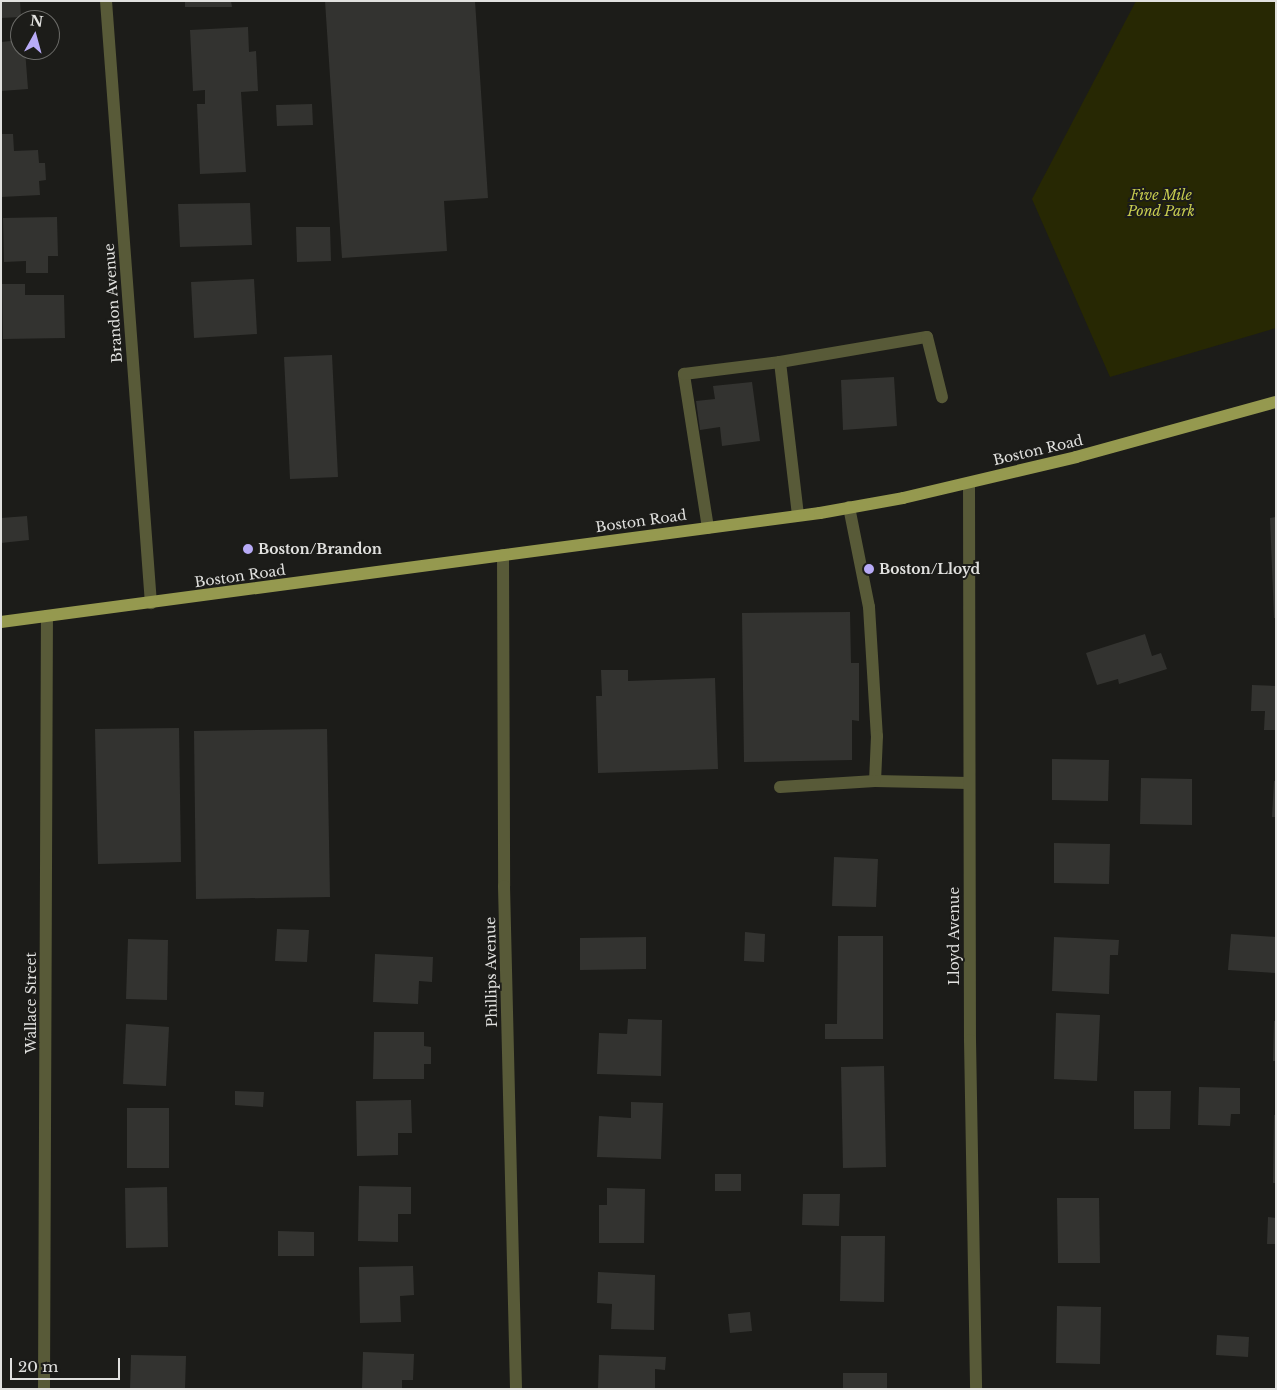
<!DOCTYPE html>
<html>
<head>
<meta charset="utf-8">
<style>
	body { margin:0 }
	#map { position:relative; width:1277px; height:1390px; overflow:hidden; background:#1c1c19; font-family:"Libre Baskerville",serif }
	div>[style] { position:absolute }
	.green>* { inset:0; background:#272803 }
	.building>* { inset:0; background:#333330 }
	.lane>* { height:12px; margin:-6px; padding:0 6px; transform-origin:6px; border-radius:6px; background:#585a38 }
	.street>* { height:12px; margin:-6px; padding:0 6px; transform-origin:6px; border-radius:6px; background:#585a38 }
	.primary>* { height:12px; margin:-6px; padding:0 6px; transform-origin:6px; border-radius:6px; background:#95994f }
	.dots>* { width:14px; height:14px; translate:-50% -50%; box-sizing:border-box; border:2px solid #1c1c19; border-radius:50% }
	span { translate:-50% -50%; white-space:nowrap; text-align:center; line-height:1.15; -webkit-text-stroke:4px #1c1c19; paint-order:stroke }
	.park-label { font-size:14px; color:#c6cb4f; font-style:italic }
	.street-label { font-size:14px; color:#e1e1df }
	.poi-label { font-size:14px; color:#e1e1df; font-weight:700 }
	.left { translate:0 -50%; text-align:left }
	.frame { position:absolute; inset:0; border:2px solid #e1e1df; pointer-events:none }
	.north { position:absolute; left:10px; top:10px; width:50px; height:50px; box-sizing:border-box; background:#1c1c19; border:1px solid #6b6b68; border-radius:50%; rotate:7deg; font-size:14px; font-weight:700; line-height:20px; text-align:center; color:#e1e1df }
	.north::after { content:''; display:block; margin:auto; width:18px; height:22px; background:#b8abf7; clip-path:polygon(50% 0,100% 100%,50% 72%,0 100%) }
	.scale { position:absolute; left:10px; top:1358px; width:110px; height:22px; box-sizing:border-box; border:2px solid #e1e1df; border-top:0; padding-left:6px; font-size:15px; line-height:18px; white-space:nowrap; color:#e1e1df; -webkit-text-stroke:4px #1c1c19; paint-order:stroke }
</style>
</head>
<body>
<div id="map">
	<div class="green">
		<i style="clip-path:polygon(1136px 1px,1276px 1px,1276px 328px,1110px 377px,1032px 199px)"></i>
	</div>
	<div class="building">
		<i style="clip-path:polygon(1px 1px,20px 1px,21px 17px,1px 18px)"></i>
		<i style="clip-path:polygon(185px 1px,231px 1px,232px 7px,185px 7px)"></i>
		<i style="clip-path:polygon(325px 1px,475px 1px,488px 198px,444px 201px,447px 251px,342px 258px)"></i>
		<i style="clip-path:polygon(248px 27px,249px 52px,256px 51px,258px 91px,241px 92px,246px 172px,200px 174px,197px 104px,205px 104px,205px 90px,193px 91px,190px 30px)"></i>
		<i style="clip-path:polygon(20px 40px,20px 50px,25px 50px,28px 89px,1px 91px,1px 42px)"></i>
		<i style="clip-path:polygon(312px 104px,313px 125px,277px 126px,276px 105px)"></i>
		<i style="clip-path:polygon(1px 134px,13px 134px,14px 151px,38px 150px,39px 163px,45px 163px,46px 180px,39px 181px,40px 195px,1px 197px)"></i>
		<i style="clip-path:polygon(250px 203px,252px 245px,180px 247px,178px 204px)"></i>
		<i style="clip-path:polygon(57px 217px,58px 256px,48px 256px,48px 273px,26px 273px,26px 261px,4px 262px,3px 218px)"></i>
		<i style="clip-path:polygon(296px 227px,330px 227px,331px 261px,297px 262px)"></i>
		<i style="clip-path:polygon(254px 279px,257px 334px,194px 338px,191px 282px)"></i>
		<i style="clip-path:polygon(2px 284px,25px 284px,25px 295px,64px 295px,65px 338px,3px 339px)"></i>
		<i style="clip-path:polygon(332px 355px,338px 477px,290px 479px,284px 357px)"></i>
		<i style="clip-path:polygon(894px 377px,897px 426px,843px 430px,841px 380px)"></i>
		<i style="clip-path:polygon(752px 382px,760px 441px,722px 446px,720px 427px,700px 430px,696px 401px,715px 399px,713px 386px)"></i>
		<i style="clip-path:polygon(27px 516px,29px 540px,1px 543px,1px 518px)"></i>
		<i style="clip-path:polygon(1276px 517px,1276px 618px,1274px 618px,1270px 518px)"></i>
		<i style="clip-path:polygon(850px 612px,851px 663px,859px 663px,859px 721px,852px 720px,852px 760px,744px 762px,742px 613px)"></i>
		<i style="clip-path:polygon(1145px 634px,1152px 656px,1161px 653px,1167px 669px,1119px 684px,1118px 679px,1097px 685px,1086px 653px)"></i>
		<i style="clip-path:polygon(601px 670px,628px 670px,628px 681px,715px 678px,718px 769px,598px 773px,596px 696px,602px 696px)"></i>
		<i style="clip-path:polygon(1252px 685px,1276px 686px,1276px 730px,1264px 730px,1265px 711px,1251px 711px)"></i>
		<i style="clip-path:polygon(179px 728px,181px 862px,98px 864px,95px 729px)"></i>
		<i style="clip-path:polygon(327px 729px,330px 897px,196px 899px,194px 731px)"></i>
		<i style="clip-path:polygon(1052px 759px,1109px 760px,1108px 801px,1052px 800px)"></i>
		<i style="clip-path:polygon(1141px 778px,1192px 779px,1192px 825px,1140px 824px)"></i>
		<i style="clip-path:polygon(1274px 781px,1276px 781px,1276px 817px,1272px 817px)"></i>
		<i style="clip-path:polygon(1054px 843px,1110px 844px,1109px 884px,1054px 883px)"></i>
		<i style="clip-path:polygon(834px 857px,878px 859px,876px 907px,832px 906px)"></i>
		<i style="clip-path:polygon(277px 929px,309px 930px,307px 962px,275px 961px)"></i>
		<i style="clip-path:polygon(745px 932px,765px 934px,764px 962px,744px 961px)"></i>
		<i style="clip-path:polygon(1231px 934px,1276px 937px,1276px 973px,1228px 970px)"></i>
		<i style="clip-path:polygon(838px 936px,883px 936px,883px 1039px,825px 1039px,825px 1024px,837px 1024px)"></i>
		<i style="clip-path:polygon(646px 937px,646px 969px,580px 970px,580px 938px)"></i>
		<i style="clip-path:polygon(1054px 937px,1119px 940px,1118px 955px,1110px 955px,1109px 994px,1052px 991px)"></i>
		<i style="clip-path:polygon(128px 939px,168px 940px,167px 1000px,126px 999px)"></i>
		<i style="clip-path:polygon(375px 954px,433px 957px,432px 982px,419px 981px,418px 1004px,373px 1002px)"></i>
		<i style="clip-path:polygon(1056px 1013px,1100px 1015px,1097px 1081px,1054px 1079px)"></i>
		<i style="clip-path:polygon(628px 1019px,662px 1020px,661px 1076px,597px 1074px,599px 1033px,627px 1034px)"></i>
		<i style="clip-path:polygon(1274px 1021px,1276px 1021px,1276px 1061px,1273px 1061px)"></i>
		<i style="clip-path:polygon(126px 1024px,169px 1027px,166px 1086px,123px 1084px)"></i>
		<i style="clip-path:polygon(374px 1032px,424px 1032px,424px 1046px,431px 1047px,431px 1064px,424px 1064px,424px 1079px,373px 1079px)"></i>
		<i style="clip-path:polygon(884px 1066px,886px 1167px,843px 1168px,841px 1067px)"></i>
		<i style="clip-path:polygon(1199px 1087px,1240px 1088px,1240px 1114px,1231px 1114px,1230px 1126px,1198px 1125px)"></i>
		<i style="clip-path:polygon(235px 1091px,264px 1092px,263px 1107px,235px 1105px)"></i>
		<i style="clip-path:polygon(1134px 1091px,1171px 1091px,1170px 1129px,1134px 1129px)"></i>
		<i style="clip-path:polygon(411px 1100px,412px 1133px,398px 1133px,398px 1155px,357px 1156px,356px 1101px)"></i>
		<i style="clip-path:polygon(631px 1102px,663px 1103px,661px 1159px,597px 1157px,599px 1116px,631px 1118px)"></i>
		<i style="clip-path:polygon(127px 1108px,169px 1108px,169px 1168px,127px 1168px)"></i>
		<i style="clip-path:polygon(1274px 1115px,1276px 1115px,1276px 1183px,1273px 1183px)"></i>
		<i style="clip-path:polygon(715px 1174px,741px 1174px,741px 1191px,715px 1191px)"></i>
		<i style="clip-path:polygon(359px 1186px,411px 1187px,411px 1214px,398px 1214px,398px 1242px,358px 1241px)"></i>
		<i style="clip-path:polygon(167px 1187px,168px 1247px,126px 1248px,125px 1188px)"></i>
		<i style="clip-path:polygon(607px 1188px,645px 1189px,644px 1243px,599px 1243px,599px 1205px,607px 1205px)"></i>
		<i style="clip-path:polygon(803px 1194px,840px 1194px,839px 1226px,802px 1225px)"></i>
		<i style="clip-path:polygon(1057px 1198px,1099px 1198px,1100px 1263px,1058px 1263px)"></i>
		<i style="clip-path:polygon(1268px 1217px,1276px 1218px,1276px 1244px,1267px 1244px)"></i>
		<i style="clip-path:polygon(278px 1231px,314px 1232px,314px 1256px,278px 1256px)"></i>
		<i style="clip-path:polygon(841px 1236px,885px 1236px,884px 1302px,840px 1301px)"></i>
		<i style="clip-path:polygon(413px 1266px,414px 1295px,400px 1296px,401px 1322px,360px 1323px,359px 1267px)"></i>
		<i style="clip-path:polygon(598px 1272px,655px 1275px,654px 1330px,611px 1329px,612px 1304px,597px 1303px)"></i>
		<i style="clip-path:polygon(1057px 1306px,1101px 1307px,1100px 1364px,1056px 1363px)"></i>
		<i style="clip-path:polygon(750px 1312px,752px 1331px,730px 1333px,728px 1314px)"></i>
		<i style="clip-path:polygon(1217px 1335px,1249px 1337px,1248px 1357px,1216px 1355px)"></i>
		<i style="clip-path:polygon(363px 1352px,414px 1354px,413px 1380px,402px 1380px,402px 1389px,362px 1389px)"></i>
		<i style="clip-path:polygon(131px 1355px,186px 1356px,185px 1389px,130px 1389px)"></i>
		<i style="clip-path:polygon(599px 1355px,666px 1357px,665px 1370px,655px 1369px,655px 1389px,598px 1389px)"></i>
		<i style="clip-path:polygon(843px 1373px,887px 1373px,887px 1389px,843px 1389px)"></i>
	</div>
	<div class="lane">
		<i style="left:780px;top:362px;width:149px;rotate:-9.7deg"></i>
		<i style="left:927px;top:337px;width:62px;rotate:76deg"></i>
		<i style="left:849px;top:507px;width:102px;rotate:78.7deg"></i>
		<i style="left:869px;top:607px;width:129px;rotate:86.5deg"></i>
		<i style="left:877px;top:736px;width:45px;rotate:92.5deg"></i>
		<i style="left:875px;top:781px;width:94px;rotate:1.2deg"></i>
		<i style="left:708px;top:528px;width:156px;rotate:-98.9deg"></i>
		<i style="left:684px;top:374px;width:97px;rotate:-7.1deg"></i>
		<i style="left:780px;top:362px;width:154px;rotate:83.3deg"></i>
		<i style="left:780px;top:787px;width:95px;rotate:-3.6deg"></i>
	</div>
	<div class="street">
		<i style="left:106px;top:1px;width:604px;rotate:85.73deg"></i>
		<i style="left:969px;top:483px;width:557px;rotate:89.9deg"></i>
		<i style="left:970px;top:1040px;width:349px;rotate:89deg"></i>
		<i style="left:503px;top:555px;width:331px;rotate:89.8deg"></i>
		<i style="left:504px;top:886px;width:503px;rotate:88.63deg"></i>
		<i style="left:44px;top:1389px;width:773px;rotate:-89.78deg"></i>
	</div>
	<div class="primary">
		<i style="left:1px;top:622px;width:826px;rotate:-7.58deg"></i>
		<i style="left:820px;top:513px;width:84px;rotate:-10.2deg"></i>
		<i style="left:903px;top:498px;width:178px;rotate:-13.3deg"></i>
		<i style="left:1076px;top:457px;width:207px;rotate:-15.4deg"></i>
	</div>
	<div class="dots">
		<i style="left:248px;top:549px;background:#b8abf7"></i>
		<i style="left:869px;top:569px;background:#b8abf7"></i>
	</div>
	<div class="park-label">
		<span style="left:1161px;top:203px">Five Mile<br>Pond Park</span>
	</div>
	<div class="street-label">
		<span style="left:113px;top:303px;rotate:-94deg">Brandon Avenue</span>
		<span style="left:1038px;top:450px;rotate:-13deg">Boston Road</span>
		<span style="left:641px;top:521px;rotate:-8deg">Boston Road</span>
		<span style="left:240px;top:576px;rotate:-8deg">Boston Road</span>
		<span style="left:954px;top:936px;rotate:-90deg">Lloyd Avenue</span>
		<span style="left:491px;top:972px;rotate:-91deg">Phillips Avenue</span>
		<span style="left:31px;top:1003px;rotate:-90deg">Wallace Street</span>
	</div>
	<div class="poi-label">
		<span class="left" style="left:258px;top:549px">Boston/Brandon</span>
		<span class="left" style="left:879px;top:569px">Boston/Lloyd</span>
	</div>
	<div class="frame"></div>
	<div class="north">N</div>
	<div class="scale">20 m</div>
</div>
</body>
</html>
